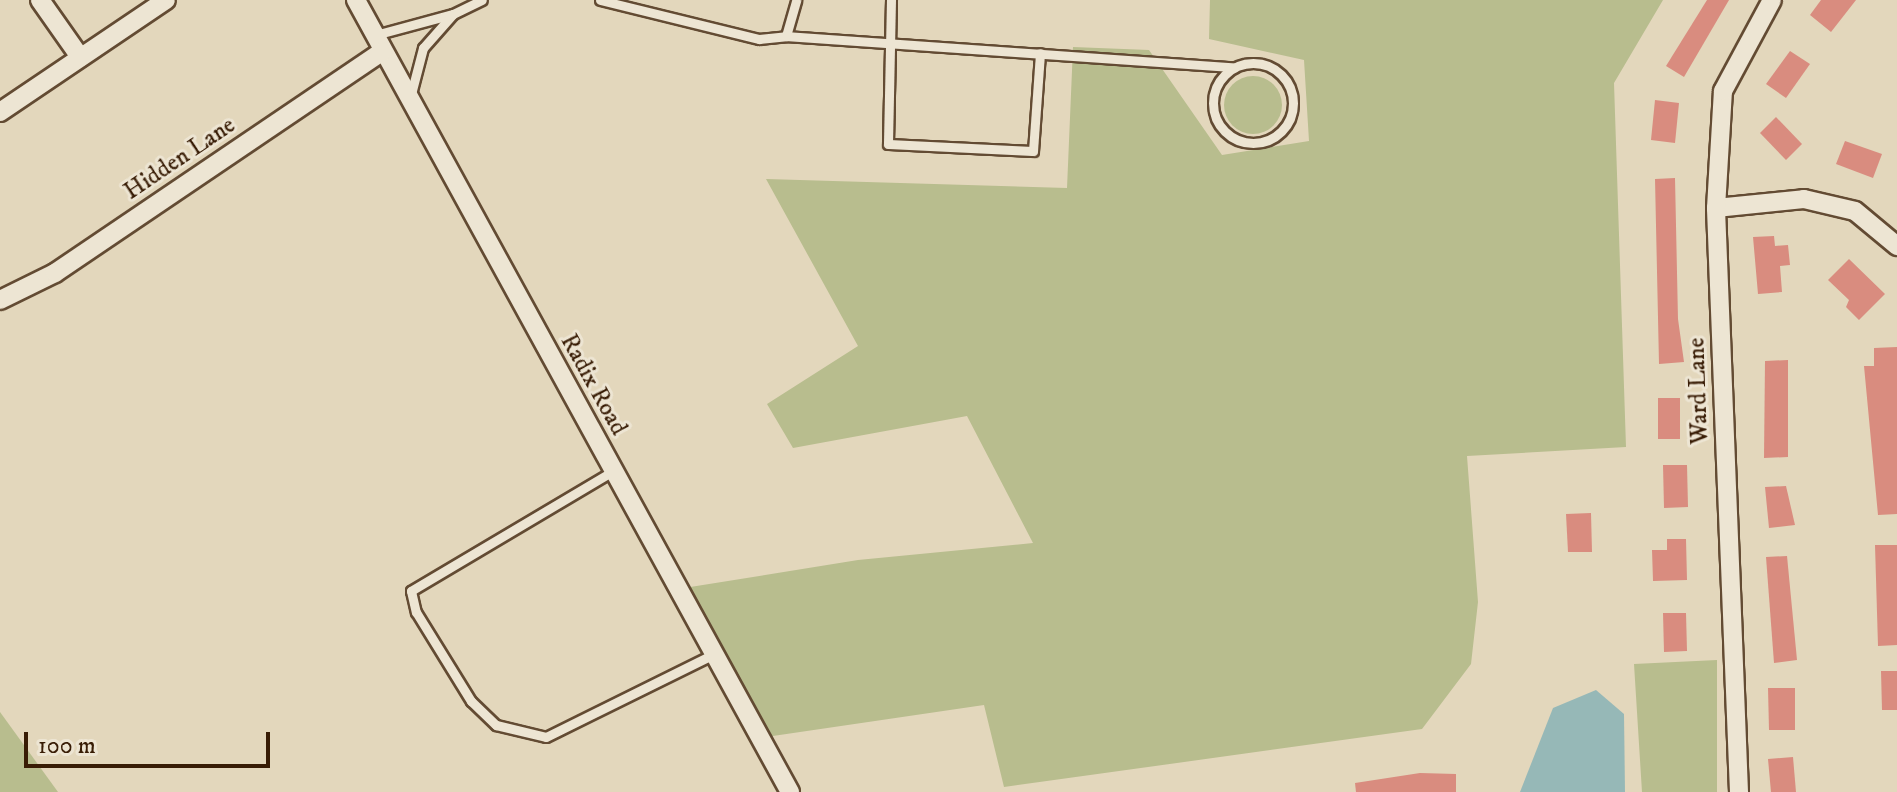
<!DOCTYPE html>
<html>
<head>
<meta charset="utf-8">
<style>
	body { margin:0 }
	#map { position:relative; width:1897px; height:792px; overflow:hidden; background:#e3d7bc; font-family:"IM FELL DW Pica",serif }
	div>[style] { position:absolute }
	.green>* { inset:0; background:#b8bd8e }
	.round { border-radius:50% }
	.water>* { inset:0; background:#96b8b7 }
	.building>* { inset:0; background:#d98c7f }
	.roads { filter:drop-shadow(2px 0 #634b33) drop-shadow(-2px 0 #634b33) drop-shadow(0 2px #634b33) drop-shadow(0 -2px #634b33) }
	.service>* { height:9px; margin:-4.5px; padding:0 4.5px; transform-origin:4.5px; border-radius:4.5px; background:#ede5d3 }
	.service>.ring { margin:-4.5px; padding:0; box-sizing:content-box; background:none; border:9px solid #ede5d3; border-radius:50% }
	.minor>* { height:18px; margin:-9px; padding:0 9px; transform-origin:9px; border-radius:9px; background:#ede5d3 }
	span { translate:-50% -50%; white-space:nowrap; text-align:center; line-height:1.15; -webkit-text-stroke:6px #ede5d3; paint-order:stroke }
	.street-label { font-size:24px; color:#381c05 }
	.scale { position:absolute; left:24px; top:732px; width:246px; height:36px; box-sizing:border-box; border:4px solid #381c05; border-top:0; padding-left:10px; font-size:24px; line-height:28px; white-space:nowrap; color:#381c05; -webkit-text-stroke:6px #ede5d3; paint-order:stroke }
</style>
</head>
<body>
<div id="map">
	<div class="green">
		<i style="clip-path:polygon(1210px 0,1663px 0,1614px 83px,1626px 447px,1467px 456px,1478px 602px,1471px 664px,1422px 729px,1004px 787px,984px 705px,766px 737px,684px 588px,858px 560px,1033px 543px,967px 416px,793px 448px,767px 404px,858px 346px,766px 179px,1067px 188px,1073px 47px,1149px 50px,1222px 155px,1309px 141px,1304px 60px,1209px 39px)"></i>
		<i class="round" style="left:1224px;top:76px;width:58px;height:58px"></i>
		<i style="clip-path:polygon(1717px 660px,1717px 792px,1642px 792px,1634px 664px)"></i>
		<i style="clip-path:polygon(0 712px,58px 792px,0 792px)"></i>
	</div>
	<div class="water">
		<i style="clip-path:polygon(1596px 690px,1624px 714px,1625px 792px,1520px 792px,1553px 708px)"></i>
	</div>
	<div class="building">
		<i style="clip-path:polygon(1707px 0,1729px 0,1684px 77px,1666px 66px)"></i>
		<i style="clip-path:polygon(1821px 0,1856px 0,1831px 32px,1810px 15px)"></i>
		<i style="clip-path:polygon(1790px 51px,1810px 64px,1786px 98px,1766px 84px)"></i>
		<i style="clip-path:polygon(1655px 100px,1679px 103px,1675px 143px,1651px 140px)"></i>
		<i style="clip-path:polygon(1776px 117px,1802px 144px,1786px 160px,1760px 133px)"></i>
		<i style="clip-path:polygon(1845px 141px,1882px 154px,1873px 178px,1836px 164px)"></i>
		<i style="clip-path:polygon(1675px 178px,1678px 319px,1684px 362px,1659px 364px,1655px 179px)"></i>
		<i style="clip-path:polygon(1774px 236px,1775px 246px,1788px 245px,1790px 265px,1780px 266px,1782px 292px,1758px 294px,1753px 237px)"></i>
		<i style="clip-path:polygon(1849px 259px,1885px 294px,1859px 320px,1846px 307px,1849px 300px,1828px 280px)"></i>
		<i style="clip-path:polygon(1897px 347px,1897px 514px,1878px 515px,1864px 366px,1874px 366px,1874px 348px)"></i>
		<i style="clip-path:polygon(1788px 360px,1788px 457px,1764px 458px,1765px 361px)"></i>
		<i style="clip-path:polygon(1658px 398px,1680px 398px,1680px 439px,1658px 439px)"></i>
		<i style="clip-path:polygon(1663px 465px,1687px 465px,1688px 507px,1664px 508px)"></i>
		<i style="clip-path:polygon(1786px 486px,1795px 525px,1769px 528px,1765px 487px)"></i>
		<i style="clip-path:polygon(1591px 513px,1592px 552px,1568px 552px,1566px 514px)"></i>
		<i style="clip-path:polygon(1667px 539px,1686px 539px,1687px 580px,1653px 581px,1652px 550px,1667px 550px)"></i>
		<i style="clip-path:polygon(1875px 545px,1897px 545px,1897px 645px,1878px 646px)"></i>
		<i style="clip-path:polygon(1787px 556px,1797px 660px,1774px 663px,1766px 557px)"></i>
		<i style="clip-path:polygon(1663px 613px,1686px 613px,1687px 651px,1664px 652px)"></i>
		<i style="clip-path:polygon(1881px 671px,1897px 671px,1897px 710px,1882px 710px)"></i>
		<i style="clip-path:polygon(1768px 688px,1795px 688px,1795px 730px,1769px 730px)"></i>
		<i style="clip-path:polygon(1793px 757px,1796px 792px,1771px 792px,1768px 759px)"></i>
		<i style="clip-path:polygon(1420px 773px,1456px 774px,1456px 792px,1356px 792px,1355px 783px)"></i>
	</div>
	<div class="roads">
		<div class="service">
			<i style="left:600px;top:0;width:164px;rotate:13.8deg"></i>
			<i style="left:759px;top:39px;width:27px;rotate:-6deg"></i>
			<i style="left:786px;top:36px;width:449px;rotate:4deg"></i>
			<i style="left:891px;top:0;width:144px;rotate:91.2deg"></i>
			<i style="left:888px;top:144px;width:145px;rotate:2.8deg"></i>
			<i style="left:1033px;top:151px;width:98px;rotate:-85.9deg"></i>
			<i style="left:375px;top:35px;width:81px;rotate:-15.1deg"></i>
			<i style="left:453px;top:14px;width:32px;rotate:-26deg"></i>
			<i style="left:786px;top:36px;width:37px;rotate:-74deg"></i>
			<i class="ring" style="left:1213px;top:63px;width:71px;height:71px"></i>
			<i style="left:411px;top:94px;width:48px;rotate:-75.4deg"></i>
			<i style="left:423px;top:48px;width:45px;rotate:-48.6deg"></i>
			<i style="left:613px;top:471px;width:235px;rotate:149.3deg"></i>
			<i style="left:411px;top:591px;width:22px;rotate:77deg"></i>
			<i style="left:416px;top:612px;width:105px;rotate:58.3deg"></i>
			<i style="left:471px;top:701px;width:35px;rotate:44deg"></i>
			<i style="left:496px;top:725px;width:51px;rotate:13.5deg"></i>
			<i style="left:546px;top:737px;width:187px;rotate:-26.3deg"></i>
		</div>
		<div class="minor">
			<i style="left:40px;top:0;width:70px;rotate:54.9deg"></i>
			<i style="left:356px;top:0;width:903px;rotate:61.28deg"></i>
			<i style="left:0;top:112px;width:200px;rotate:-34deg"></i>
			<i style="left:1716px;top:208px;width:88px;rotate:-5.8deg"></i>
			<i style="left:1804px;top:199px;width:52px;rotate:13.2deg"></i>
			<i style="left:1855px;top:211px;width:55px;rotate:39.8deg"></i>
			<i style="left:0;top:300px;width:61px;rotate:-26.1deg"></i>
			<i style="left:55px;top:273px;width:396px;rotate:-34.1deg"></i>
			<i style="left:1739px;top:792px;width:584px;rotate:-92.26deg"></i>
			<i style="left:1716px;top:208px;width:117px;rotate:-86.6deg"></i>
			<i style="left:1723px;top:91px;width:103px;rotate:-61.7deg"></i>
		</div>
	</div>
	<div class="street-label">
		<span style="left:180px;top:159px;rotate:-34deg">Hidden Lane</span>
		<span style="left:593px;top:385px;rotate:61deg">Radix Road</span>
		<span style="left:1699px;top:391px;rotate:-92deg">Ward Lane</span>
	</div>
	<div class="scale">100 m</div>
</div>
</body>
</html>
